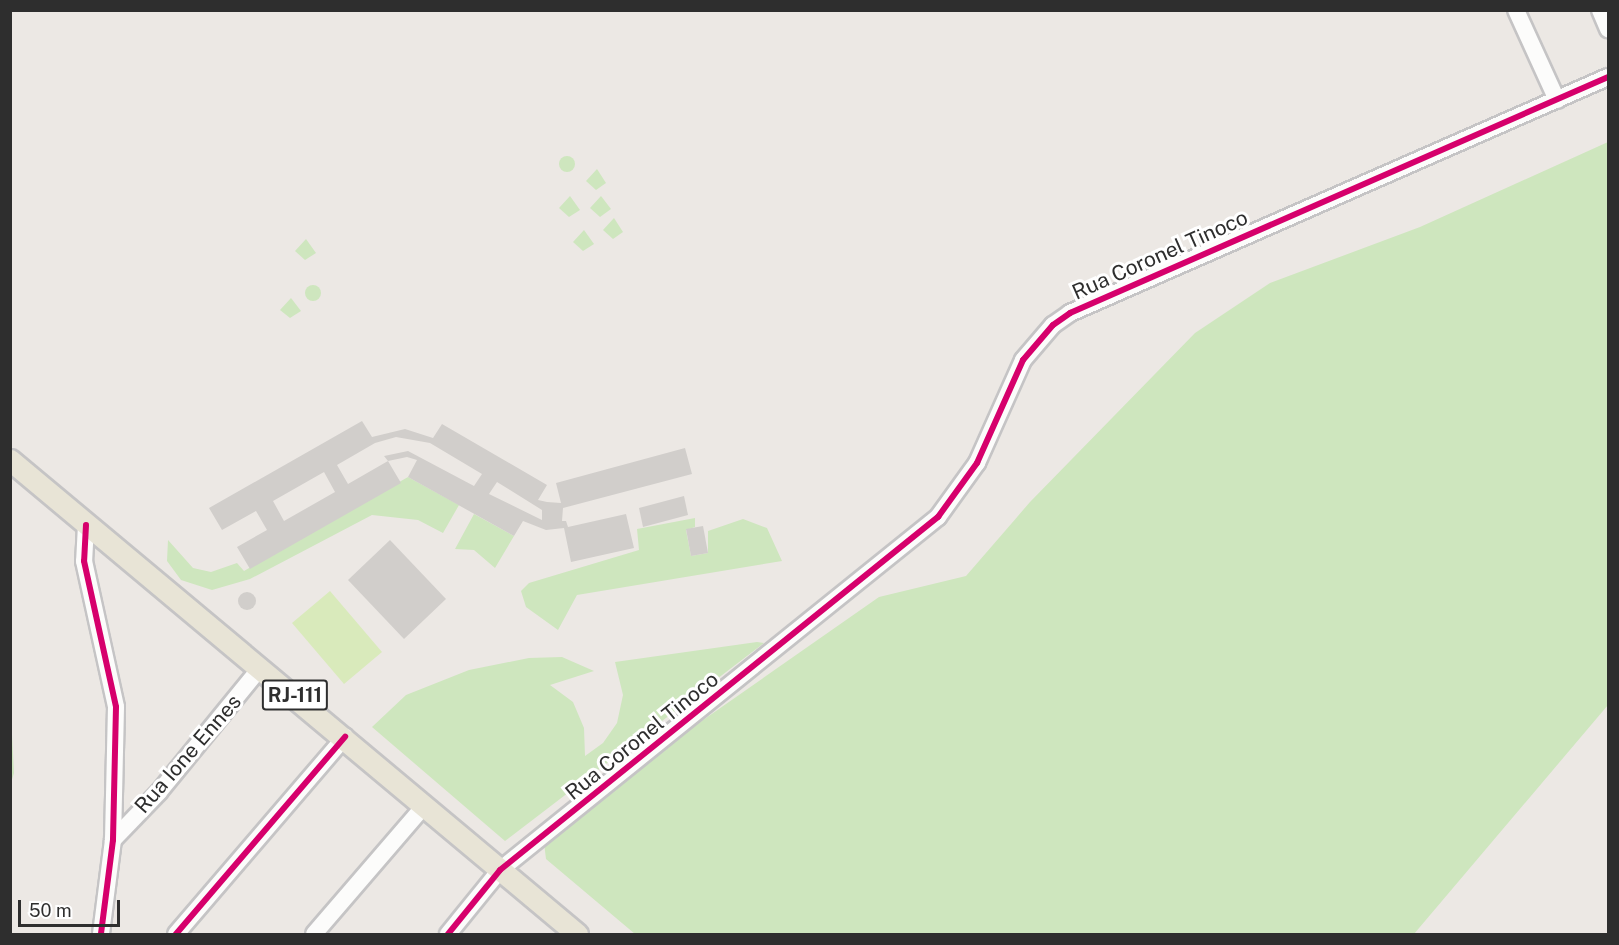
<!DOCTYPE html>
<html>
<head>
<meta charset="utf-8">
<style>
	body { margin:0 }
	#map { position:relative; width:1619px; height:945px; overflow:hidden; background:#ece8e4; font-family:"Public Sans",sans-serif }
	div>[style] { position:absolute }
	.green>* { inset:0; background:#cee6be }
	.round { border-radius:50% }
	.pitch>* { inset:0; background:#d9eabb }
	.building>* { inset:0; background:#d1cecb }
	.roads { filter:drop-shadow(2px 0 #c5c4c5) drop-shadow(-2px 0 #c5c4c5) drop-shadow(0 2px #c5c4c5) drop-shadow(0 -2px #c5c4c5) }
	.minor>* { height:16px; margin:-8px; padding:0 8px; transform-origin:8px; border-radius:8px; background:#fcfcfb }
	.major>* { height:21px; margin:-10.5px; padding:0 10.5px; transform-origin:10.5px; border-radius:10.5px; background:#e8e4d6 }
	.cycleway>* { height:6px; margin:-3px; padding:0 3px; transform-origin:3px; border-radius:3px; background:#d6006c }
	span { translate:-50% -50%; white-space:nowrap; text-align:center; line-height:1.15; -webkit-text-stroke:6px #fff; paint-order:stroke }
	.shield-label span { padding:2px 4px; background:#fff; border:2px solid; border-radius:4px; -webkit-text-stroke-width:0 }
	.shield-label { font-size:20px; color:#2e2e2e; font-weight:700 }
	.street-label { font-size:21px; color:#2e2e2e }
	.frame { position:absolute; inset:0; border:12px solid #2e2e2e; pointer-events:none }
	.scale { position:absolute; left:18px; top:900px; width:102px; height:27px; box-sizing:border-box; border:3px solid #2e2e2e; border-top:0; padding-left:8px; font-size:18px; line-height:21px; white-space:nowrap; color:#2e2e2e; -webkit-text-stroke:4px #fff; paint-order:stroke }
</style>
</head>
<body>
<div id="map">
	<div class="green">
		<i style="clip-path:polygon(1608px 142px,1608px 705px,1414px 934px,635px 934px,546px 859px,544px 843px,673px 741px,879px 597px,966px 576px,1030px 502px,1195px 333px,1270px 283px,1420px 227px)"></i>
		<i class="round" style="left:559px;top:156px;width:16px;height:16px"></i>
		<i style="clip-path:polygon(597px 169px,606px 183px,596px 190px,586px 181px)"></i>
		<i style="clip-path:polygon(570px 196px,580px 210px,569px 217px,559px 208px)"></i>
		<i style="clip-path:polygon(601px 196px,611px 209px,600px 217px,590px 208px)"></i>
		<i style="clip-path:polygon(614px 218px,623px 232px,613px 239px,603px 230px)"></i>
		<i style="clip-path:polygon(584px 230px,594px 244px,583px 251px,573px 242px)"></i>
		<i style="clip-path:polygon(306px 239px,316px 253px,305px 260px,295px 251px)"></i>
		<i class="round" style="left:305px;top:285px;width:16px;height:16px"></i>
		<i style="clip-path:polygon(291px 298px,301px 311px,290px 318px,280px 310px)"></i>
		<i style="clip-path:polygon(408px 477px,459px 505px,443px 533px,418px 520px,372px 515px,250px 579px,212px 590px,181px 580px,167px 561px,168px 540px,193px 568px,211px 572px,237px 563px,244px 571px)"></i>
		<i style="clip-path:polygon(474px 514px,514px 536px,495px 568px,474px 550px,455px 549px)"></i>
		<i style="clip-path:polygon(695px 518px,695px 527px,686px 530px,691px 556px,708px 553px,708px 531px,743px 519px,767px 528px,782px 561px,577px 595px,558px 630px,526px 607px,521px 591px,529px 583px,639px 550px,637px 529px)"></i>
		<i style="clip-path:polygon(757px 642px,764px 643px,505px 841px,372px 727px,406px 695px,469px 670px,529px 658px,562px 657px,594px 671px,550px 685px,573px 702px,584px 728px,585px 756px,603px 743px,617px 723px,623px 695px,615px 662px)"></i>
		<i style="clip-path:polygon(10px 697px,14px 773px,11px 783px,10px 783px)"></i>
	</div>
	<div class="pitch">
		<i style="clip-path:polygon(330px 591px,382px 652px,344px 684px,292px 623px)"></i>
	</div>
	<div class="building">
		<i style="clip-path:polygon(evenodd,362px 421px,372px 437px,405px 429px,433px 438px,442px 424px,547px 485px,538px 500px,547px 502px,561px 503px,556px 483px,685px 448px,692px 474px,563px 508px,562px 521px,566px 521px,568px 527px,626px 514px,634px 548px,571px 562px,564px 528px,546px 530px,523px 521px,514px 536px,408px 477px,417px 460px,407px 457px,388px 461px,384px 456px,408px 451px,474px 486px,482px 474px,430px 443px,396px 437px,375px 443px,337px 465px,348px 484px,388px 461px,401px 483px,250px 569px,237px 547px,267px 530px,256px 511px,222px 530px,209px 508px,362px 421px,324px 472px,335px 492px,284px 521px,273px 501px,324px 472px,362px 421px,497px 482px,542px 510px,542px 520px,489px 494px,497px 482px)"></i>
		<i style="clip-path:polygon(684px 496px,688px 515px,643px 527px,639px 508px)"></i>
		<i style="clip-path:polygon(703px 526px,708px 553px,691px 556px,686px 529px)"></i>
		<i style="clip-path:polygon(390px 540px,446px 599px,404px 639px,348px 580px)"></i>
		<i class="round" style="left:238px;top:592px;width:18px;height:18px"></i>
	</div>
	<div class="roads">
		<div class="minor">
			<i style="left:1516px;top:10px;width:99px;rotate:65.5deg"></i>
			<i style="left:1600px;top:10px;width:21px;rotate:67deg"></i>
			<i style="left:86px;top:525px;width:36px;rotate:93deg"></i>
			<i style="left:84px;top:561px;width:149px;rotate:77.6deg"></i>
			<i style="left:116px;top:707px;width:133px;rotate:91.3deg"></i>
			<i style="left:113px;top:840px;width:95px;rotate:97.3deg"></i>
			<i style="left:113px;top:840px;width:66px;rotate:-46.2deg"></i>
			<i style="left:159px;top:792px;width:161px;rotate:-50.8deg"></i>
			<i style="left:176px;top:934px;width:260px;rotate:-49.4deg"></i>
			<i style="left:314px;top:934px;width:170px;rotate:-49.3deg"></i>
			<i style="left:448px;top:934px;width:82px;rotate:-50.9deg"></i>
			<i style="left:500px;top:870px;width:563px;rotate:-38.87deg"></i>
			<i style="left:938px;top:517px;width:67px;rotate:-54.2deg"></i>
			<i style="left:977px;top:463px;width:113px;rotate:-65.9deg"></i>
			<i style="left:1023px;top:360px;width:46px;rotate:-49.4deg"></i>
			<i style="left:1053px;top:325px;width:21px;rotate:-35deg"></i>
			<i style="left:1070px;top:313px;width:587px;rotate:-23.69deg"></i>
		</div>
		<div class="major">
			<i style="left:10px;top:460px;width:739px;rotate:39.89deg"></i>
		</div>
	</div>
	<div class="cycleway">
		<i style="left:86px;top:525px;width:36px;rotate:93deg"></i>
		<i style="left:84px;top:561px;width:149px;rotate:77.6deg"></i>
		<i style="left:116px;top:707px;width:133px;rotate:91.3deg"></i>
		<i style="left:113px;top:840px;width:95px;rotate:97.3deg"></i>
		<i style="left:176px;top:934px;width:260px;rotate:-49.4deg"></i>
		<i style="left:448px;top:934px;width:82px;rotate:-50.9deg"></i>
		<i style="left:500px;top:870px;width:563px;rotate:-38.87deg"></i>
		<i style="left:938px;top:517px;width:67px;rotate:-54.2deg"></i>
		<i style="left:977px;top:463px;width:113px;rotate:-65.9deg"></i>
		<i style="left:1023px;top:360px;width:46px;rotate:-49.4deg"></i>
		<i style="left:1053px;top:325px;width:21px;rotate:-35deg"></i>
		<i style="left:1070px;top:313px;width:587px;rotate:-23.69deg"></i>
	</div>
	<div class="shield-label">
		<span style="left:295px;top:695px">RJ-111</span>
	</div>
	<div class="street-label">
		<span style="left:1160px;top:255px;rotate:-24deg">Rua Coronel Tinoco</span>
		<span style="left:642px;top:736px;rotate:-39deg">Rua Coronel Tinoco</span>
		<span style="left:188px;top:754px;rotate:-49deg">Rua Ione Ennes</span>
	</div>
	<div class="frame"></div>
	<div class="scale">50 m</div>
</div>
</body>
</html>
